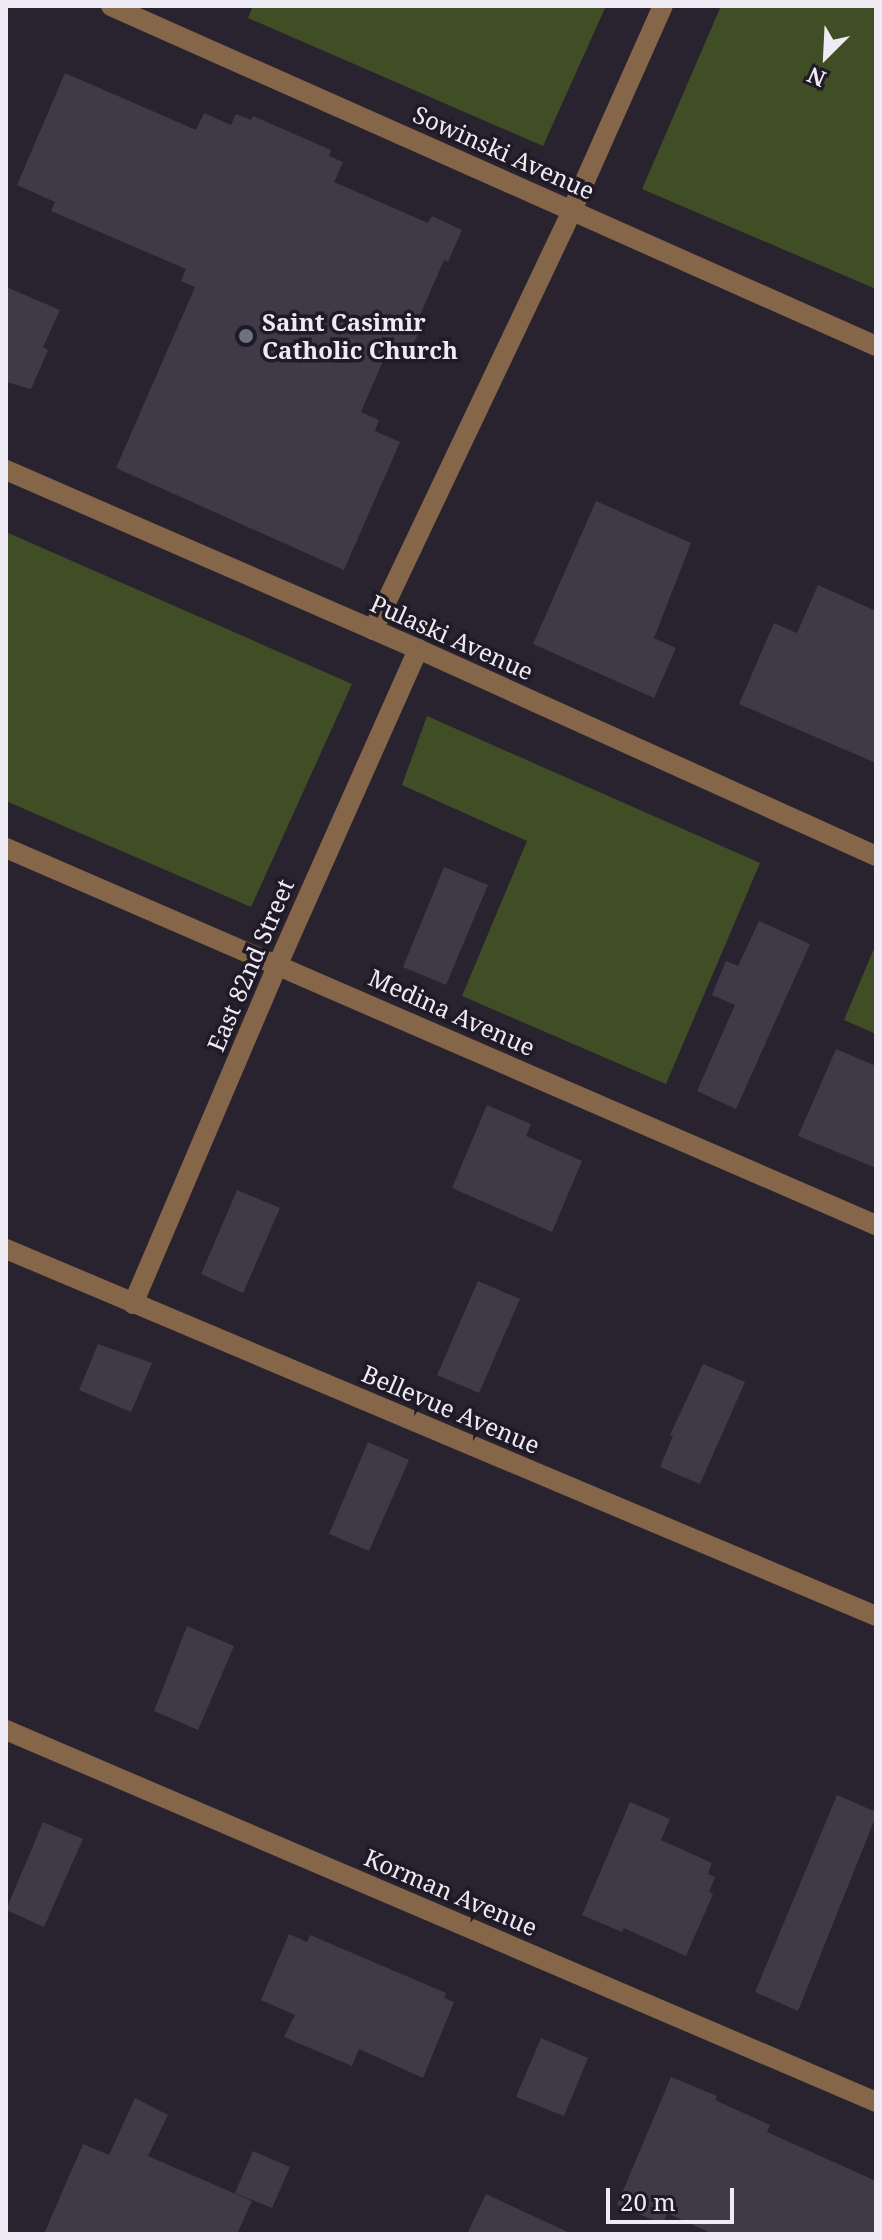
<!DOCTYPE html>
<html>
<head>
<meta charset="utf-8">
<style>
	body { margin:0 }
	#map { position:relative; width:882px; height:2240px; overflow:hidden; background:#292330; font-family:"Noto Serif",serif }
	div>[style] { position:absolute }
	.green>* { inset:0; background:#404e25 }
	.building>* { inset:0; background:#3e3a48 }
	.minor>* { height:20px; margin:-10px; padding:0 10px; transform-origin:10px; border-radius:10px; background:#856649 }
	.dots>* { width:22px; height:22px; translate:-50% -50%; box-sizing:border-box; border:4px solid #1f1a26; border-radius:50% }
	span { translate:-50% -50%; white-space:nowrap; text-align:center; line-height:1.15; -webkit-text-stroke:7px #1f1a26; paint-order:stroke }
	.street-label { font-size:24px; color:#efebf4 }
	.poi-label { font-size:24px; color:#efebf4; font-weight:700 }
	.left { translate:0 -50%; text-align:left }
	.frame { position:absolute; inset:0; border:8px solid #efebf4; pointer-events:none }
	.north { position:absolute; left:786px; top:16px; width:80px; height:80px; -webkit-text-stroke:6px #1f1a26; paint-order:stroke; rotate:204deg; font-size:22px; font-weight:700; line-height:32px; text-align:center; color:#efebf4 }
	.north::after { content:''; display:block; margin:auto; width:28px; height:36px; background:#efebf4; clip-path:polygon(50% 0,100% 100%,50% 72%,0 100%) }
	.scale { position:absolute; left:606px; top:2188px; width:128px; height:36px; box-sizing:border-box; border:4px solid #efebf4; border-top:0; padding-left:10px; font-size:24px; line-height:28px; white-space:nowrap; color:#efebf4; -webkit-text-stroke:6px #1f1a26; paint-order:stroke }
</style>
</head>
<body>
<div id="map">
	<div class="green">
		<i style="clip-path:polygon(253px 6px,606px 6px,543px 146px,248px 18px)"></i>
		<i style="clip-path:polygon(721px 6px,876px 6px,876px 289px,642px 189px)"></i>
		<i style="clip-path:polygon(6px 532px,352px 684px,251px 907px,6px 801px)"></i>
		<i style="clip-path:polygon(427px 716px,760px 863px,666px 1084px,462px 996px,527px 841px,402px 785px)"></i>
		<i style="clip-path:polygon(876px 944px,876px 1034px,844px 1020px)"></i>
	</div>
	<div class="building">
		<i style="clip-path:polygon(65px 73px,196px 130px,204px 113px,231px 125px,236px 114px,251px 120px,253px 116px,331px 150px,329px 156px,343px 162px,334px 182px,428px 223px,432px 216px,462px 230px,448px 262px,444px 260px,415px 327px,420px 330px,405px 362px,386px 354px,361px 412px,379px 420px,375px 431px,400px 442px,344px 570px,116px 468px,195px 287px,181px 281px,186px 269px,51px 211px,55px 202px,17px 185px)"></i>
		<i style="clip-path:polygon(6px 287px,60px 310px,43px 347px,48px 350px,31px 389px,6px 382px)"></i>
		<i style="clip-path:polygon(596px 501px,691px 543px,654px 638px,676px 648px,654px 698px,533px 644px)"></i>
		<i style="clip-path:polygon(818px 585px,876px 611px,876px 763px,739px 704px,774px 623px,797px 633px)"></i>
		<i style="clip-path:polygon(444px 867px,488px 885px,446px 985px,403px 967px)"></i>
		<i style="clip-path:polygon(759px 921px,810px 944px,736px 1109px,697px 1091px,735px 1005px,712px 995px,726px 961px,738px 966px)"></i>
		<i style="clip-path:polygon(836px 1049px,876px 1066px,876px 1168px,798px 1136px)"></i>
		<i style="clip-path:polygon(487px 1105px,531px 1124px,526px 1136px,582px 1161px,552px 1232px,452px 1188px)"></i>
		<i style="clip-path:polygon(237px 1190px,280px 1208px,243px 1293px,201px 1274px)"></i>
		<i style="clip-path:polygon(478px 1281px,520px 1299px,479px 1393px,437px 1375px)"></i>
		<i style="clip-path:polygon(98px 1344px,152px 1363px,131px 1412px,79px 1390px)"></i>
		<i style="clip-path:polygon(703px 1364px,745px 1382px,700px 1484px,660px 1467px,673px 1436px,670px 1435px)"></i>
		<i style="clip-path:polygon(368px 1442px,409px 1460px,369px 1551px,329px 1534px)"></i>
		<i style="clip-path:polygon(187px 1626px,234px 1646px,198px 1730px,154px 1711px)"></i>
		<i style="clip-path:polygon(837px 1795px,876px 1812px,876px 1816px,798px 2011px,755px 1992px)"></i>
		<i style="clip-path:polygon(630px 1802px,670px 1819px,661px 1840px,712px 1863px,708px 1874px,715px 1877px,709px 1892px,713px 1894px,686px 1956px,624px 1928px,622px 1932px,582px 1915px)"></i>
		<i style="clip-path:polygon(43px 1822px,83px 1839px,44px 1927px,6px 1910px)"></i>
		<i style="clip-path:polygon(289px 1934px,307px 1942px,310px 1935px,446px 1993px,444px 1998px,454px 2002px,423px 2078px,359px 2049px,352px 2066px,284px 2037px,295px 2015px,261px 2000px)"></i>
		<i style="clip-path:polygon(541px 2038px,588px 2058px,564px 2116px,516px 2097px)"></i>
		<i style="clip-path:polygon(671px 2077px,717px 2096px,715px 2100px,770px 2125px,767px 2132px,876px 2181px,876px 2234px,713px 2234px,667px 2213px,663px 2224px,617px 2205px)"></i>
		<i style="clip-path:polygon(135px 2098px,168px 2115px,148px 2156px,252px 2201px,237px 2234px,44px 2234px,83px 2144px,109px 2155px)"></i>
		<i style="clip-path:polygon(253px 2151px,290px 2167px,272px 2208px,235px 2193px)"></i>
		<i style="clip-path:polygon(486px 2194px,572px 2234px,467px 2234px)"></i>
	</div>
	<div class="minor">
		<i style="left:111px;top:6px;width:837px;rotate:23.96deg"></i>
		<i style="left:6px;top:470px;width:449px;rotate:23.5deg"></i>
		<i style="left:418px;top:649px;width:503px;rotate:24.32deg"></i>
		<i style="left:373px;top:630px;width:465px;rotate:-64.6deg"></i>
		<i style="left:572px;top:210px;width:223px;rotate:-66deg"></i>
		<i style="left:6px;top:848px;width:948px;rotate:23.43deg"></i>
		<i style="left:6px;top:1249px;width:944px;rotate:22.87deg"></i>
		<i style="left:133px;top:1304px;width:370px;rotate:-66.9deg"></i>
		<i style="left:278px;top:964px;width:345px;rotate:-66deg"></i>
		<i style="left:6px;top:1730px;width:946px;rotate:23.15deg"></i>
	</div>
	<div class="dots">
		<i style="left:246px;top:336px;background:#6b7280"></i>
	</div>
	<div class="street-label">
		<span style="left:504px;top:152px;rotate:24deg">Sowinski Avenue</span>
		<span style="left:452px;top:637px;rotate:24deg">Pulaski Avenue</span>
		<span style="left:250px;top:965px;rotate:-67deg">East 82nd Street</span>
		<span style="left:452px;top:1012px;rotate:24deg">Medina Avenue</span>
		<span style="left:451px;top:1409px;rotate:23deg">Bellevue Avenue</span>
		<span style="left:451px;top:1892px;rotate:23deg">Korman Avenue</span>
	</div>
	<div class="poi-label">
		<span class="left" style="left:262px;top:336px">Saint Casimir<br>Catholic Church</span>
	</div>
	<div class="frame"></div>
	<div class="north">N</div>
	<div class="scale">20 m</div>
</div>
</body>
</html>
